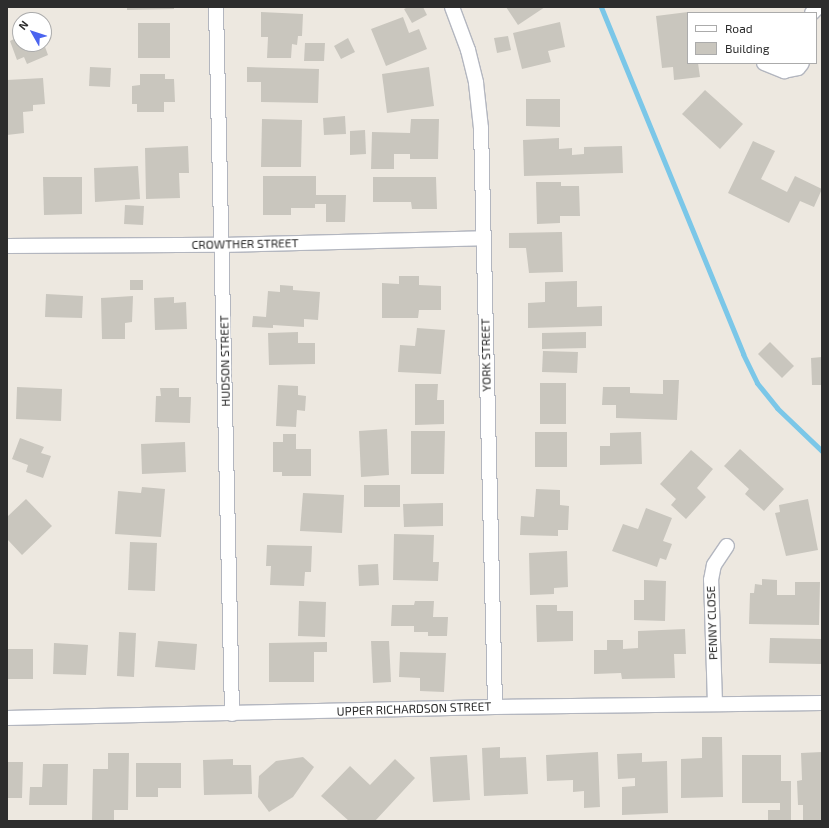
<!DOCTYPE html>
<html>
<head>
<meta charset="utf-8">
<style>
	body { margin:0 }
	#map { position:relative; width:829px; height:828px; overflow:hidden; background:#ede8e0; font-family:"Exo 2",sans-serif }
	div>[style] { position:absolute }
	.stream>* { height:5px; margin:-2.5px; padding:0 2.5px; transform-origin:2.5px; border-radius:2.5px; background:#7bc7e8 }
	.building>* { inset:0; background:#c9c6be }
	.roads { filter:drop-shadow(1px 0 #b3b6bf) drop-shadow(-1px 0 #b3b6bf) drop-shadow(0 1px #b3b6bf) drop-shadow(0 -1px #b3b6bf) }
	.street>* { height:14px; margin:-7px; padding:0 7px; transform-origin:7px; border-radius:7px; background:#fff }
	span { translate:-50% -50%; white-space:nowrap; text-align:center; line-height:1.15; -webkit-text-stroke:3.5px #fff; paint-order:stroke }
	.street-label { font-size:12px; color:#2d2d2d }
	.frame { position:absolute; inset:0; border:8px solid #2d2d2d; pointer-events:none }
	.legend { position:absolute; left:687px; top:12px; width:130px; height:52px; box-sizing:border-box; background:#fff; border:1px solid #ababab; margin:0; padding:5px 7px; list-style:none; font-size:12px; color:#2d2d2d }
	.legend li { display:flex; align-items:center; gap:8px; height:20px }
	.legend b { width:20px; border:1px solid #ababab }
	.north { position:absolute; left:12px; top:12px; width:40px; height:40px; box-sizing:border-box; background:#fff; border:1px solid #ababab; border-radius:50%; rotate:309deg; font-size:11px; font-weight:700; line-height:16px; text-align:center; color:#2d2d2d }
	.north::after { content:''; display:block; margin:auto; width:14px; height:18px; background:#4b64ef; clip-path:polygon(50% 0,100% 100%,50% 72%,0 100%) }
</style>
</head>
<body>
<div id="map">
	<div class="stream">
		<i style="left:601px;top:7px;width:375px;rotate:67.7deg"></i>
		<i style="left:743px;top:354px;width:32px;rotate:64deg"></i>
		<i style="left:757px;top:383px;width:32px;rotate:51deg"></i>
		<i style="left:777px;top:408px;width:62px;rotate:43.7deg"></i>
	</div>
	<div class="building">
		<i style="clip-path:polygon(127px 7px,174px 7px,174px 9px,127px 10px)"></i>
		<i style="clip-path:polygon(408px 7px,423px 7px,427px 15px,412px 23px,404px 9px)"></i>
		<i style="clip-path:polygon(506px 7px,545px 7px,518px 25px)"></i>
		<i style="clip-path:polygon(261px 12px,303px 14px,302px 36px,298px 36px,297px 45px,292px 44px,291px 58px,267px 58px,268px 37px,261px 37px)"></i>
		<i style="clip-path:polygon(688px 12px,688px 63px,698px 63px,700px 77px,674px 80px,673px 67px,662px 68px,656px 16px)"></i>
		<i style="clip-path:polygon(403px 17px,409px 33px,419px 29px,427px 49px,386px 66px,371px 29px)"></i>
		<i style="clip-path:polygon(560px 22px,565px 47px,548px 51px,551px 62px,522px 69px,513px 33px)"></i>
		<i style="clip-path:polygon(138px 23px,170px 23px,170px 58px,138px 58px)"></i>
		<i style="clip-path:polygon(20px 26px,20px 44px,44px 44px,48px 55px,27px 64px,24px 57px,17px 60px,10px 41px,16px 38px,13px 29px)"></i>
		<i style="clip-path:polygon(508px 36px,511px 50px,497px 53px,494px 38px)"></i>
		<i style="clip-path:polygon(348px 38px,355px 52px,341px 59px,334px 46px)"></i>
		<i style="clip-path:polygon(305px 43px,325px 43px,324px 61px,304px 61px)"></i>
		<i style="clip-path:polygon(90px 67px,111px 68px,110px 87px,89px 86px)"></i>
		<i style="clip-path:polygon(247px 67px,319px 69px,318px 103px,261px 102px,261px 82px,247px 82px)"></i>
		<i style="clip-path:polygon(429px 67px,434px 106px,387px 113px,382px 74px)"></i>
		<i style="clip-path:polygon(140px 74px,165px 74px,165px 79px,174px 79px,175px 102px,164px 102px,164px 112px,137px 112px,137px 104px,132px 104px,132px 86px,140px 85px)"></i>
		<i style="clip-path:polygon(43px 78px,45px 104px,33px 105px,33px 111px,23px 112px,24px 133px,7px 135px,7px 80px)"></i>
		<i style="clip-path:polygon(705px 90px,743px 124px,720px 149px,682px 114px)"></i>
		<i style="clip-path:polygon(526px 99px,560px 99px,560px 127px,526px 126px)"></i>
		<i style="clip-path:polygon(345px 116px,346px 134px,324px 135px,323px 118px)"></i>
		<i style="clip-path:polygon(262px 119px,302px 120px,301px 167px,261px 167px)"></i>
		<i style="clip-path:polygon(411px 119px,439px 119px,438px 159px,410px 159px,410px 154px,394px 154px,394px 169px,371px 169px,372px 132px,410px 133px)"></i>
		<i style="clip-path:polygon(365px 130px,366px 154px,350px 155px,350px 131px)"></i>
		<i style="clip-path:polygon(559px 138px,559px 149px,572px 148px,572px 155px,584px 154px,584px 147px,622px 146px,623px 173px,524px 176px,523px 140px)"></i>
		<i style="clip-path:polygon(753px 141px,775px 151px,761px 179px,787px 192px,795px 176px,822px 189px,814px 207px,800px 201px,789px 223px,728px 193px)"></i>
		<i style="clip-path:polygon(188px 146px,189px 173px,179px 173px,180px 198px,146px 199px,145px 148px)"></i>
		<i style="clip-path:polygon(138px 166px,140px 199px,95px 202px,94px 168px)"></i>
		<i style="clip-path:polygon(263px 176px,316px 176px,316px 195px,346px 195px,345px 222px,326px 222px,326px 204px,315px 204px,315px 208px,291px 208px,291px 215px,263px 215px)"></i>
		<i style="clip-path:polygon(43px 177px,82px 177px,82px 214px,44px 215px)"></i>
		<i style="clip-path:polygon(373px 177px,436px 177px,437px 209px,412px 209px,411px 202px,373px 202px)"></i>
		<i style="clip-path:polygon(536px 182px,561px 182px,561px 186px,579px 186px,580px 216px,560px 216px,560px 223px,537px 224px)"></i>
		<i style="clip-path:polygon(125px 205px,144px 206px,143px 225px,124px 224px)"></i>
		<i style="clip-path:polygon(562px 232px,563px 272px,529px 273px,526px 248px,509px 248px,509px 233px)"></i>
		<i style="clip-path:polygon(399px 276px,419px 276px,419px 285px,441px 286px,441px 310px,419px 310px,418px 318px,382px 318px,382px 283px,399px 284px)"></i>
		<i style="clip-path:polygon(130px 280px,143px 280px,143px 290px,130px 290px)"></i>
		<i style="clip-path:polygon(577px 281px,577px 307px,602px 306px,602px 326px,528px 328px,528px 303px,545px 302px,545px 282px)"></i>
		<i style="clip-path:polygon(280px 285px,293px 286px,293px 290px,320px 292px,318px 320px,304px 319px,304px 327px,273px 325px,273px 328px,252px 327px,253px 316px,266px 317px,268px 291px,280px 292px)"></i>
		<i style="clip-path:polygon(46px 294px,83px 296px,82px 318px,45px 317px)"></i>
		<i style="clip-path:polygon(133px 296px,132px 322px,125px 323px,125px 339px,102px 339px,101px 298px)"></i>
		<i style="clip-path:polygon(174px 297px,174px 303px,186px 302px,187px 329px,155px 330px,154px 298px)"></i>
		<i style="clip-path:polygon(417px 328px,445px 330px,441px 374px,398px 372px,400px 345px,415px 346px)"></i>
		<i style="clip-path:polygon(298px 332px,298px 343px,315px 343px,315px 364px,269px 365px,268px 333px)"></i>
		<i style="clip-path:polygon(586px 332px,586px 348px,542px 349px,542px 333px)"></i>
		<i style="clip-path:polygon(770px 342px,794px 366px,782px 378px,758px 354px)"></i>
		<i style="clip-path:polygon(543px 351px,578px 352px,577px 373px,542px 372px)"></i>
		<i style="clip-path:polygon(822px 357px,822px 385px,812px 385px,811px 358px)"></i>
		<i style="clip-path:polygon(663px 380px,679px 380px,677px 420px,616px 418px,616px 405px,602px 405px,603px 387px,630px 387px,630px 393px,663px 394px)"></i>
		<i style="clip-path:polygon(540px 383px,566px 383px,566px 424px,540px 424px)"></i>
		<i style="clip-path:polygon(415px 384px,438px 384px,437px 400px,444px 400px,444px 424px,415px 425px)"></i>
		<i style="clip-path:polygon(278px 385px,298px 386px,298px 395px,306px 396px,305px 411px,297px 410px,296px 427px,276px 426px)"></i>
		<i style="clip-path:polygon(17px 387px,62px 389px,61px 421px,16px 419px)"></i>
		<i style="clip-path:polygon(160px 388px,179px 388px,179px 397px,191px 397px,190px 423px,155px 422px,156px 396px,161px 396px)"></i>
		<i style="clip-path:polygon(387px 429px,389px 475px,361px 477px,359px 431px)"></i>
		<i style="clip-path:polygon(411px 431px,445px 431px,444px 474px,411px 474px)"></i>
		<i style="clip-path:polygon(535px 432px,567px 432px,567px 467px,535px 467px)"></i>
		<i style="clip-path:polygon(641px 432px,642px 464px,600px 465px,600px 446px,610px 446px,610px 433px)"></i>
		<i style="clip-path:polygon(283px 434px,296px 434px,296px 449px,311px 449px,311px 476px,282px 476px,282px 472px,273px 472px,273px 442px,283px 442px)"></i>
		<i style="clip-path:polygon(20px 438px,44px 447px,41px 453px,51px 456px,43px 478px,26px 472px,28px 465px,12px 459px)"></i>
		<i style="clip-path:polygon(185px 442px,186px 472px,142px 474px,141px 444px)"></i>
		<i style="clip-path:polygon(740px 449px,784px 489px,764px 511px,745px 494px,749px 489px,724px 466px)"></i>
		<i style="clip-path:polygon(691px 450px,713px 469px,697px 488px,706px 497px,686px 519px,671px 505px,676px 499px,660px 484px)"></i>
		<i style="clip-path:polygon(364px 485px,400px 485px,400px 507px,364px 507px)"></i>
		<i style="clip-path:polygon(142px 487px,165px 489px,161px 537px,115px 534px,118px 491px,141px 493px)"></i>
		<i style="clip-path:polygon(536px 489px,560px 490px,560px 505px,569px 506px,568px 530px,558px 530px,558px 536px,520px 535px,521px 516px,534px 517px)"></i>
		<i style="clip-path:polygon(303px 493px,344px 495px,342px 533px,300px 531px)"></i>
		<i style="clip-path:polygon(26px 499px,52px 526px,22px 555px,7px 539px,7px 517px)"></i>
		<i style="clip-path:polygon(808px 499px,818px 550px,786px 556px,775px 513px,780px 512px,779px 505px)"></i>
		<i style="clip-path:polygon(443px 503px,443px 526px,404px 527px,403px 504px)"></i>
		<i style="clip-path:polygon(646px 508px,672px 518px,663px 541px,672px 544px,666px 560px,660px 558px,657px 567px,612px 551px,623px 524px,638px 529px)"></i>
		<i style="clip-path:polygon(394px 534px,434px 535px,433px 562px,439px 562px,438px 581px,393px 580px)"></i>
		<i style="clip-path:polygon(130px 542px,157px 543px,155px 591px,128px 590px)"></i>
		<i style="clip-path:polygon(267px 545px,312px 546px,311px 572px,305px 572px,304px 586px,270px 585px,271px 566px,266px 566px)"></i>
		<i style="clip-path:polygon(567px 551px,568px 587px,554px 588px,554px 594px,530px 595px,529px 553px)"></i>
		<i style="clip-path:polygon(378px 564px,379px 585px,359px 586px,358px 565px)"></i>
		<i style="clip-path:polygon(762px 579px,777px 580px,777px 595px,795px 595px,795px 582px,820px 582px,819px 625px,749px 624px,750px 593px,754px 593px,755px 584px,762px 585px)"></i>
		<i style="clip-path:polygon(644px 580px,666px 581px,665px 621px,634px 620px,634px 600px,644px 600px)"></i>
		<i style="clip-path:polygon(299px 601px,326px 602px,325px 637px,298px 636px)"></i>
		<i style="clip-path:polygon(415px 601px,434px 601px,433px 617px,448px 617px,447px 636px,428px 636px,428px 632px,414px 632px,414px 626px,391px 626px,392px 605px,414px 605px)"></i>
		<i style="clip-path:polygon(536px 605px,557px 605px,557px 611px,573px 611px,573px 641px,537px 642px)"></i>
		<i style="clip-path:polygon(685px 629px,686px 654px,674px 654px,675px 678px,622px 679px,621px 673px,594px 674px,594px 650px,607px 650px,607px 640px,623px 640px,623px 649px,638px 648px,638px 631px)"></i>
		<i style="clip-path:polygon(119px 632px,136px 633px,134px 677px,117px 676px)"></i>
		<i style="clip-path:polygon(770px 638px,822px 639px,822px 664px,769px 663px)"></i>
		<i style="clip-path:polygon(158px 641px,197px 644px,195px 670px,155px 667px)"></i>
		<i style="clip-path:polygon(371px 641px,389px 641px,391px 682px,373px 683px)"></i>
		<i style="clip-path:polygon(327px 642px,327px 652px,314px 652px,314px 682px,269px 682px,269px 643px)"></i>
		<i style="clip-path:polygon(54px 643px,88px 645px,86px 675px,53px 674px)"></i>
		<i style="clip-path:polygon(7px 649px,33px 649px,33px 679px,7px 679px)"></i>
		<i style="clip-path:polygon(400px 652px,446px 653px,444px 692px,420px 691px,420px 678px,399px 677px)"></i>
		<i style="clip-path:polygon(702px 737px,722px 737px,723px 797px,681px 798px,681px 759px,702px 758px)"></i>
		<i style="clip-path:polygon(500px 747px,500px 758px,526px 757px,528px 794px,484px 796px,482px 748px)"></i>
		<i style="clip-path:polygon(598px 752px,600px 807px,584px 808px,584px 791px,573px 792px,573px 780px,547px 781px,546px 755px)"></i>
		<i style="clip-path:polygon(822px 752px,822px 821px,803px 821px,803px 805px,798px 805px,797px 781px,802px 780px,801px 753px)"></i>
		<i style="clip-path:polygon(108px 753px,129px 753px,128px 810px,114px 810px,114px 821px,92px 821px,93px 769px,108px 769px)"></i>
		<i style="clip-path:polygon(642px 753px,642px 762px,667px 761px,668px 813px,622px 815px,622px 787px,635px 786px,635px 778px,618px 779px,617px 754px)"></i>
		<i style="clip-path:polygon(467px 755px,470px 800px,433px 802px,430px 757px)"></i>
		<i style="clip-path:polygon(742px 755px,781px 755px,781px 781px,791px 781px,791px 821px,768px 821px,768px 810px,780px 810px,780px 803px,742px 803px)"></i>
		<i style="clip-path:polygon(303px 757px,314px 767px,293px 797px,269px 812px,258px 797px,259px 776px,276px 761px)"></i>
		<i style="clip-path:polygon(233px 759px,233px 765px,251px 765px,252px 794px,204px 795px,203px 760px)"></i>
		<i style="clip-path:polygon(395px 759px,415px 778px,375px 821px,349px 821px,321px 796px,350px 766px,370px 785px)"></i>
		<i style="clip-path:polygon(7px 762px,23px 762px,22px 798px,7px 798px)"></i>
		<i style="clip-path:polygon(136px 763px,181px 763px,181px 788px,158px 788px,158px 797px,136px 797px)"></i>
		<i style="clip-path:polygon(43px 764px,68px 764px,67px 805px,29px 805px,30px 787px,42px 787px)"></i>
	</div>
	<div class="roads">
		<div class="street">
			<i style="left:216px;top:7px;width:707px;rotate:88.7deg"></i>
			<i style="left:452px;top:7px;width:46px;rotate:69.6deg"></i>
			<i style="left:468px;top:50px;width:34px;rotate:76deg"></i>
			<i style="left:476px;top:83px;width:45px;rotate:83.7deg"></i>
			<i style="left:481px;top:128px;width:579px;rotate:88.61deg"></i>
			<i style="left:812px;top:13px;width:8px;rotate:-45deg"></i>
			<i style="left:764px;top:63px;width:22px;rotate:22deg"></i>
			<i style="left:784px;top:71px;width:14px;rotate:-12deg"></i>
			<i style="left:798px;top:68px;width:6px;rotate:-51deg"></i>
			<i style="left:7px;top:246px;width:215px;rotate:-0.3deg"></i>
			<i style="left:222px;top:245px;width:262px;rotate:-1.5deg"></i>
			<i style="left:715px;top:704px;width:124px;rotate:-91.8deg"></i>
			<i style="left:711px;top:580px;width:15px;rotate:-79deg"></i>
			<i style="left:714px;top:565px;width:23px;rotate:-56deg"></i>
			<i style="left:7px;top:718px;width:488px;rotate:-1.3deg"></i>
			<i style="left:495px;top:707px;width:327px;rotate:-0.7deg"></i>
		</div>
	</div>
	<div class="street-label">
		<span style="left:245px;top:244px;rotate:-1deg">CROWTHER STREET</span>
		<span style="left:486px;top:355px;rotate:-91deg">YORK STREET</span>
		<span style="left:225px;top:361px;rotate:-91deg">HUDSON STREET</span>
		<span style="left:712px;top:623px;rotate:-92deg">PENNY CLOSE</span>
		<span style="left:414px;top:709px;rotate:-2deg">UPPER RICHARDSON STREET</span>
	</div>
	<div class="frame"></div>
	<ul class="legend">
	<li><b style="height:5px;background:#fff"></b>Road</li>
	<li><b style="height:11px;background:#c9c6be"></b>Building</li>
	</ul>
	<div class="north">N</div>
</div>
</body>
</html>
